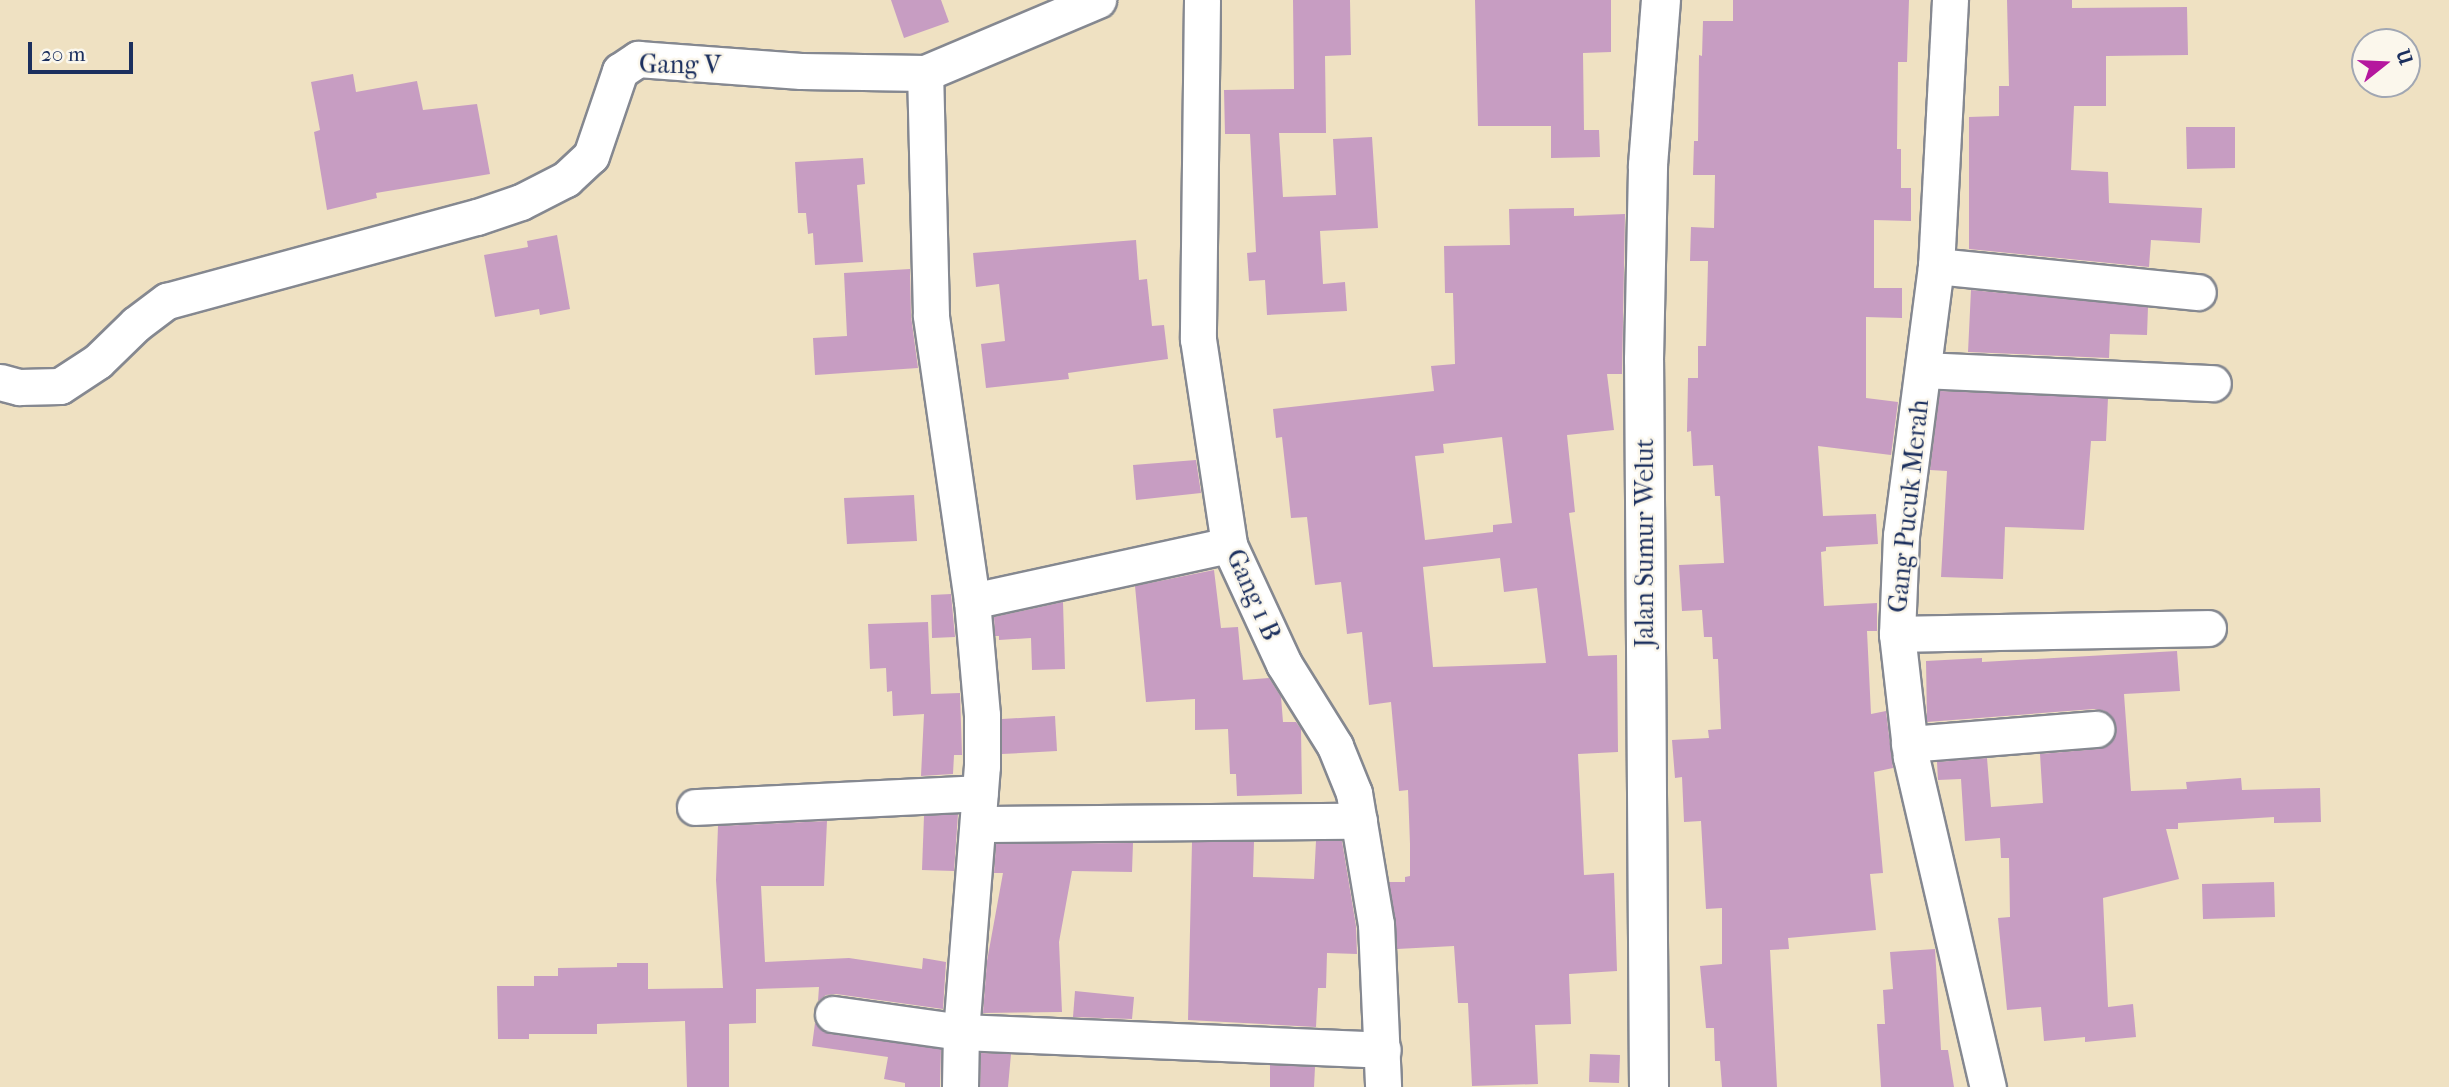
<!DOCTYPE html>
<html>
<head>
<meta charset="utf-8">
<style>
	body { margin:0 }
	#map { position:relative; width:2449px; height:1087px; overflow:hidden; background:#efe1c2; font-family:"IM FELL French Canon",serif }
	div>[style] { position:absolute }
	.building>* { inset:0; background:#c79dc2 }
	.roads { filter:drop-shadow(2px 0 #858890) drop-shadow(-2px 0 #858890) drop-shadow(0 2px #858890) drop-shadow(0 -2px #858890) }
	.minor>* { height:35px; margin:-17.5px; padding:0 17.5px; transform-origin:17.5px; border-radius:17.5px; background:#fff }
	.tertiary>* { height:38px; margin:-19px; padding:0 19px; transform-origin:19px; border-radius:19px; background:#fff }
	span { translate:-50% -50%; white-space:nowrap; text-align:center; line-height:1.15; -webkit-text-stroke:5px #fbf7ec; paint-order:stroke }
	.street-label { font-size:26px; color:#1b2f5e }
	.north { position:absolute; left:2351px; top:28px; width:70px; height:70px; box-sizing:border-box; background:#fbf7ec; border:2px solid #a1a7b3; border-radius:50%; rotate:72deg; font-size:19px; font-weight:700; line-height:28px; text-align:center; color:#1b2f5e }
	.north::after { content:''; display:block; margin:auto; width:24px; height:32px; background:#b5179e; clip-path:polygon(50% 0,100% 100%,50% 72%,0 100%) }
	.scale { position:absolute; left:28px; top:42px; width:105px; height:32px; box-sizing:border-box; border:4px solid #1b2f5e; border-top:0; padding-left:9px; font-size:21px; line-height:24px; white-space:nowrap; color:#1b2f5e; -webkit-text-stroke:5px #fbf7ec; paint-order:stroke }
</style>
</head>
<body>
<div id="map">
	<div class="building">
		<i style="clip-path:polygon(891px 0,941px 0,949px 22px,904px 38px)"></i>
		<i style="clip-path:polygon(1293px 0,1350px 0,1351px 55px,1325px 56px,1326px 133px,1279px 133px,1283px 197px,1336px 195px,1333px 139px,1372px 137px,1378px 228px,1320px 231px,1323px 284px,1345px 282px,1347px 311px,1267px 315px,1265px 280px,1249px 281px,1247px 253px,1256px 252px,1250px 134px,1225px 134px,1224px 90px,1294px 89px)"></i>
		<i style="clip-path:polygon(1475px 0,1611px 0,1611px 52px,1583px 53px,1584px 130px,1599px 130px,1600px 157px,1551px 158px,1551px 126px,1478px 126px)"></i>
		<i style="clip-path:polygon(1733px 0,1909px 0,1907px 62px,1898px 62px,1897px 149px,1901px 149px,1901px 188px,1911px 188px,1911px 221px,1874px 220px,1874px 288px,1902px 288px,1902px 318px,1866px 317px,1866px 398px,1898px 402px,1891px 455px,1818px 446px,1823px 516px,1876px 514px,1878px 544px,1826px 547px,1826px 551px,1821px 552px,1824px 606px,1877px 603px,1877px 631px,1867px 631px,1871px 714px,1886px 711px,1893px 768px,1874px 772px,1883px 873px,1870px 874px,1876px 930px,1788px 938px,1789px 949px,1770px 950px,1777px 1087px,1722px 1087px,1720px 1061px,1715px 1061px,1714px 1028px,1706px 1028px,1700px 966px,1722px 964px,1722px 908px,1706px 909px,1701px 821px,1684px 822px,1682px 777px,1675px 778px,1672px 740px,1709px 738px,1708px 730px,1721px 729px,1718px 659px,1713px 659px,1712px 637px,1704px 637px,1702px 610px,1682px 611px,1679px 565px,1724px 563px,1720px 496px,1715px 496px,1713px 465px,1693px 466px,1691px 431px,1687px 432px,1688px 378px,1698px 378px,1698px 346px,1706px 346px,1708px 261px,1690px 261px,1691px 227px,1714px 228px,1715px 175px,1693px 175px,1694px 141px,1698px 141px,1699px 55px,1702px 56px,1703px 21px,1733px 21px)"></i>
		<i style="clip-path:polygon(2007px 0,2072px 0,2072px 8px,2187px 7px,2188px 55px,2106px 56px,2106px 106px,2074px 106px,2071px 170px,2108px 172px,2109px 203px,2202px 208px,2200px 243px,2151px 240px,2149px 267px,1969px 249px,1969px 117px,1999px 116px,1999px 86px,2009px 86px)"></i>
		<i style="clip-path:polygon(353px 74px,356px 92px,417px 81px,423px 110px,477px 104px,490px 174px,376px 193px,377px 198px,327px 210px,314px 132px,320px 130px,311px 82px)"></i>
		<i style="clip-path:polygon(2186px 127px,2235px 127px,2235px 168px,2187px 169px)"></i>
		<i style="clip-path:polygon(863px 158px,865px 184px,857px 185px,863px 262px,815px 265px,813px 233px,808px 234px,806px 213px,798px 213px,795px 162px)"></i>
		<i style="clip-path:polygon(evenodd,1574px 208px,1574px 216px,1625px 214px,1622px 374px,1607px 374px,1614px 430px,1567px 435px,1575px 512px,1569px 513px,1588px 656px,1617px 655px,1618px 752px,1578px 754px,1584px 875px,1614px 873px,1617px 971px,1569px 974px,1571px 1024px,1535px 1025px,1538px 1084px,1472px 1086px,1468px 1003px,1458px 1003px,1454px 946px,1397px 949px,1389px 882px,1405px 882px,1405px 877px,1410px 876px,1410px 844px,1408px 790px,1399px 791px,1391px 702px,1369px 705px,1362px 632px,1347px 634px,1341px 582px,1315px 585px,1307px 517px,1291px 518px,1282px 437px,1276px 438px,1273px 409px,1434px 391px,1431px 366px,1455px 364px,1453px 293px,1445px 293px,1444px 246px,1510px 245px,1509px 209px,1574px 208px,1502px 437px,1512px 523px,1493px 525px,1493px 532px,1425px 540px,1415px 456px,1444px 453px,1443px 444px,1502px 437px,1574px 208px,1500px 558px,1504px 592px,1537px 588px,1546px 663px,1433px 667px,1423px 567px,1500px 558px)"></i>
		<i style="clip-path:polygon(557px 235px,570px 309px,540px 315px,539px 309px,495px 317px,484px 255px,528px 247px,527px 241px)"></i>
		<i style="clip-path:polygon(1136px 240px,1139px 280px,1147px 279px,1152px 326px,1164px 325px,1168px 359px,1068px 373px,1069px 379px,986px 388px,981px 344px,1005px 341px,999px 284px,976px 287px,973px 253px)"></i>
		<i style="clip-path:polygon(910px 269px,911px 316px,918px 368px,815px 375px,813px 338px,847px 336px,844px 273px)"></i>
		<i style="clip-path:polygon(1971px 290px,2148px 307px,2147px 335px,2110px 334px,2109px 358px,1968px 352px)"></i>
		<i style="clip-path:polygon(1940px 391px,2108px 398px,2106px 441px,2091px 441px,2084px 530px,2005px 527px,2003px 579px,1941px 577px,1947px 471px,1930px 470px)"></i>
		<i style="clip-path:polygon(1196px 460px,1201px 493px,1136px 500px,1133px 465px)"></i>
		<i style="clip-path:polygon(914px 495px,917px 541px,847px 544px,844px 498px)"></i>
		<i style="clip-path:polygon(1214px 570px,1221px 628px,1238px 627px,1243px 680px,1269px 678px,1281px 697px,1283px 722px,1296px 722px,1301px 729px,1302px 794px,1237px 796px,1236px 774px,1230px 774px,1228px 729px,1195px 730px,1195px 699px,1146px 702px,1135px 586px)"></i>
		<i style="clip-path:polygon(951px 594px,955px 637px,932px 638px,931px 595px)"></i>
		<i style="clip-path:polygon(1063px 602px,1065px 669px,1032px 670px,1031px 638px,999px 640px,999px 636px,995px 636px,994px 617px)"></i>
		<i style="clip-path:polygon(928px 622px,931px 694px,960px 693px,962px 755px,954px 755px,953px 774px,921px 776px,924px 714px,893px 716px,892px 691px,887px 692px,886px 668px,870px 669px,868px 624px)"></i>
		<i style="clip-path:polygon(2177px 651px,2180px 691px,2124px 694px,2131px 791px,2187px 789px,2186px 782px,2241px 778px,2242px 790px,2320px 788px,2321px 822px,2274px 823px,2274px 817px,2178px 823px,2178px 829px,2166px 829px,2179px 879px,2103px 898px,2108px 1007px,2133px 1004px,2136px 1037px,2085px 1042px,2085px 1037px,2044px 1041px,2041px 1007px,2007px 1010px,1998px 918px,2010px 917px,2009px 858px,2001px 858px,2000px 838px,1965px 841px,1961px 779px,1938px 780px,1937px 762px,1987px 758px,1991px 807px,2043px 803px,2040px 754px,2098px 749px,2114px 738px,2116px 727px,2105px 711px,2094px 709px,1927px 722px,1926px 661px,1982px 658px,1982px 662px)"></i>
		<i style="clip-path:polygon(1055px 716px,1057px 751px,1002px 754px,1002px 719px)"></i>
		<i style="clip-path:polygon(958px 814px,954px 871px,922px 870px,924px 816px)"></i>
		<i style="clip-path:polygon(827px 821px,824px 886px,761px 886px,765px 962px,849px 958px,922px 969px,923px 958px,946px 962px,943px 1009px,836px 994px,826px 995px,818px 1001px,819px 987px,756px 989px,756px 1023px,729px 1024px,729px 1087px,687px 1087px,685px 1021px,597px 1024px,597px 1034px,529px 1034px,529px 1039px,498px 1039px,497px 986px,534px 986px,534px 976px,558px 976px,558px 968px,617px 967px,617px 963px,648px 963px,648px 989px,723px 988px,716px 880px,718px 826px)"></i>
		<i style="clip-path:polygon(1316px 841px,1342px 841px,1356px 926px,1357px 954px,1327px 953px,1326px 988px,1318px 988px,1316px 1027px,1188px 1020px,1192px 842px,1254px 842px,1253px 877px,1314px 879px)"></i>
		<i style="clip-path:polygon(1133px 843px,1132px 872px,1072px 871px,1059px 942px,1062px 1012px,983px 1013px,987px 961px,1003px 873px,994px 873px,996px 844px)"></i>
		<i style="clip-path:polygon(2274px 882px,2275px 917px,2203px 919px,2202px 884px)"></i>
		<i style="clip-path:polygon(1935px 949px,1941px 1050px,1948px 1050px,1954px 1087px,1881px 1087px,1877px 1024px,1885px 1024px,1883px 990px,1893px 989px,1890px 952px)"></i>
		<i style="clip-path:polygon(1075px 991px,1134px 997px,1132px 1019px,1073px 1017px)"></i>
		<i style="clip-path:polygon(815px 1023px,830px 1034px,941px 1049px,940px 1087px,905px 1087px,905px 1083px,884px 1079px,888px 1057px,812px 1046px)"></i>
		<i style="clip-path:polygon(981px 1053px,1011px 1054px,1008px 1087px,980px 1087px)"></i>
		<i style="clip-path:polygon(1590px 1054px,1620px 1055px,1619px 1083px,1589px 1082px)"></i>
		<i style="clip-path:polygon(1270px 1065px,1315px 1067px,1314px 1087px,1270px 1087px)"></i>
	</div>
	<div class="roads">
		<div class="minor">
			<i style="left:1202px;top:0;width:339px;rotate:90.7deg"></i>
			<i style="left:1198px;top:339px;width:208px;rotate:81.4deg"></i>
			<i style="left:1229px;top:545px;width:131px;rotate:65.2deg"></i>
			<i style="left:1284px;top:664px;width:97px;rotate:58.1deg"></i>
			<i style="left:1335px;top:746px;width:51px;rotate:68deg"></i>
			<i style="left:1354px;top:793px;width:133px;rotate:80.5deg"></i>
			<i style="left:1376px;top:924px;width:163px;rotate:87.5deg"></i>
			<i style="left:1950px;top:0;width:266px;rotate:93deg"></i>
			<i style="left:1936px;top:266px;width:271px;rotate:97.4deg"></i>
			<i style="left:1901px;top:535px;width:99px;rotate:92.3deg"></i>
			<i style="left:1897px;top:634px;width:124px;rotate:83.5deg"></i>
			<i style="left:1911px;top:757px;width:339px;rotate:76.9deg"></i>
			<i style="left:1936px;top:266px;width:263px;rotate:5.7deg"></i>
			<i style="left:1923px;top:370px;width:290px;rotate:2.6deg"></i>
			<i style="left:0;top:382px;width:20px;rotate:15deg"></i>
			<i style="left:19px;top:387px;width:41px;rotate:-1.4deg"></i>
			<i style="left:60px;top:386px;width:45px;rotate:-33.3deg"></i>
			<i style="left:98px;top:361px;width:53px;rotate:-44.2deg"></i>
			<i style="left:136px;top:324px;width:39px;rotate:-37deg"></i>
			<i style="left:167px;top:301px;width:321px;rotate:-15.2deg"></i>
			<i style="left:477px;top:217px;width:46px;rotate:-18.8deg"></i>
			<i style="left:521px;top:202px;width:51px;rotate:-27.1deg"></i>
			<i style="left:566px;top:179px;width:34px;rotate:-43deg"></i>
			<i style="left:591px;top:156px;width:90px;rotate:-71.2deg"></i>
			<i style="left:620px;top:71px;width:22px;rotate:-34deg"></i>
			<i style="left:638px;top:59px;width:163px;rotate:4.2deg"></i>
			<i style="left:801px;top:71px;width:124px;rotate:0.9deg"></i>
			<i style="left:925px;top:73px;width:188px;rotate:-22.9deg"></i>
			<i style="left:972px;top:601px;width:263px;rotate:-12.3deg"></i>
			<i style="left:1897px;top:634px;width:311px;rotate:-1.1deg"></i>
			<i style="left:1909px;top:744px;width:188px;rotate:-4.6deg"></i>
			<i style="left:695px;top:807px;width:285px;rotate:-2.8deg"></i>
			<i style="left:978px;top:824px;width:381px;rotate:-0.5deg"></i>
			<i style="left:833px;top:1014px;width:129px;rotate:8deg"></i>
			<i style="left:961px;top:1032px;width:267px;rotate:-85.5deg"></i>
			<i style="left:982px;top:766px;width:51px;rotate:-90deg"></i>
			<i style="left:982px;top:715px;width:114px;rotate:-95deg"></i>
			<i style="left:972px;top:601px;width:289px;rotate:-98.2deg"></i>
			<i style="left:931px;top:315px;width:242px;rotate:-91.4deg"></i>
			<i style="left:960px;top:1087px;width:55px;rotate:-89deg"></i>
			<i style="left:961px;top:1032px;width:422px;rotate:2.4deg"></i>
		</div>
		<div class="tertiary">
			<i style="left:1649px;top:1087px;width:727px;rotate:-90.39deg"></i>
			<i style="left:1644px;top:360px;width:195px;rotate:-88.8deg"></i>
			<i style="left:1648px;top:165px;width:166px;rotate:-85.5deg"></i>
		</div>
	</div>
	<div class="street-label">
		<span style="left:680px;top:65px;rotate:1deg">Gang V</span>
		<span style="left:1909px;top:506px;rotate:-84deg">Gang Pucuk Merah</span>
		<span style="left:1645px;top:543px;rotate:-90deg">Jalan Sumur Welut</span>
		<span style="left:1253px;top:595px;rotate:66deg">Gang 1 B</span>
	</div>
	<div class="north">U</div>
	<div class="scale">20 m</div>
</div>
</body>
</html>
